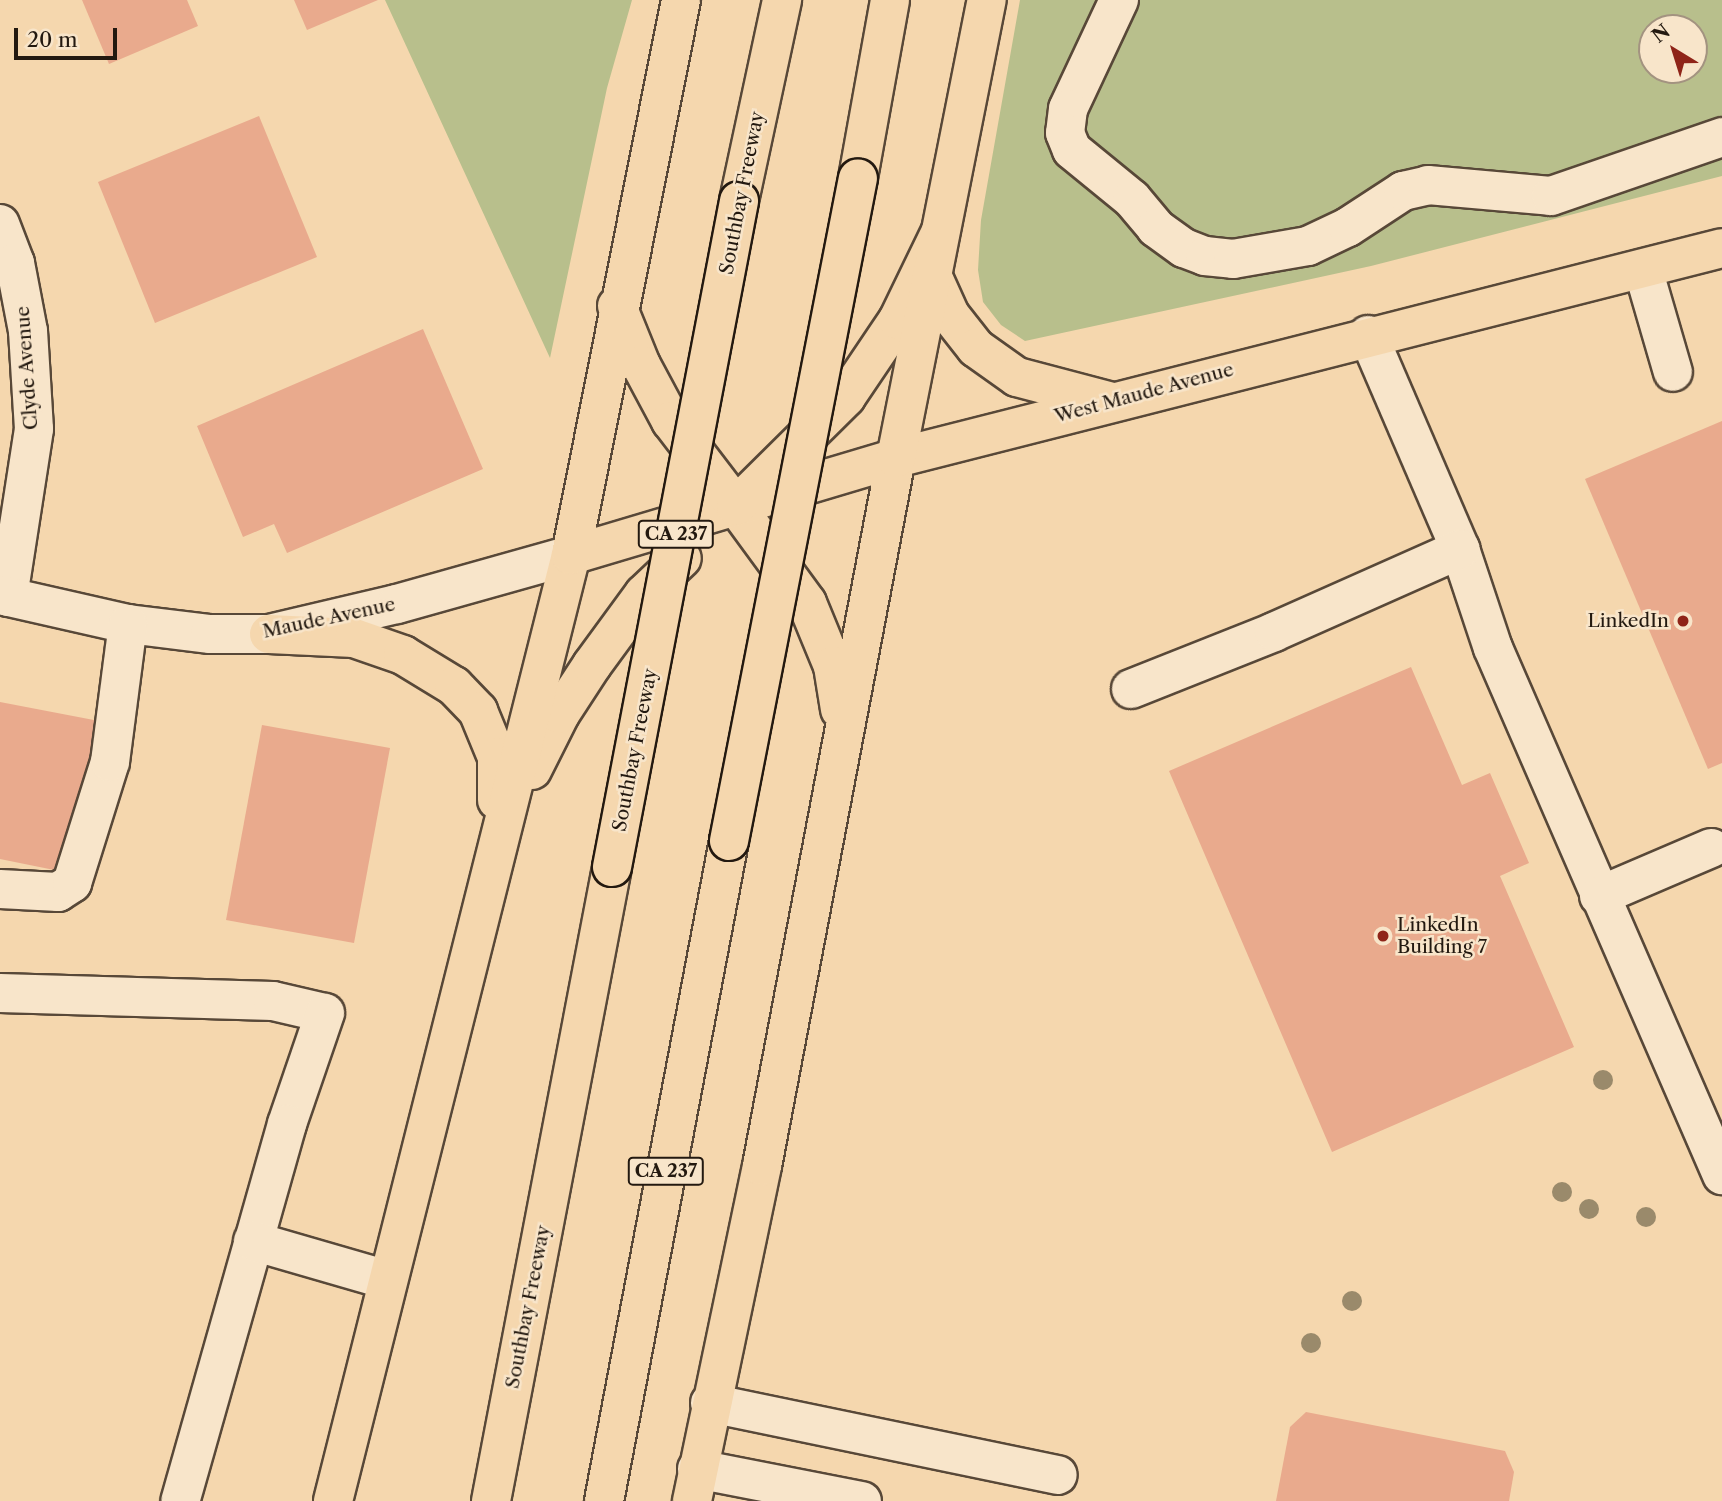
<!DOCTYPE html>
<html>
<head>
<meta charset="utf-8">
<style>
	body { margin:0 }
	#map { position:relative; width:1722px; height:1501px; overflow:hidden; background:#f5d7ae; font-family:"Libre Caslon Text",serif }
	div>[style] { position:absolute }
	.green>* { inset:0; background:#b8bf8c }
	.building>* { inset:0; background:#e9aa8d }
	.roads { filter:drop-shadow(2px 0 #584838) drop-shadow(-2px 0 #584838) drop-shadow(0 2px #584838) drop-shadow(0 -2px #584838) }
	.minor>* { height:38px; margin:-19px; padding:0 19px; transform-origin:19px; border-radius:19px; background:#f8e5ca }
	.major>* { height:38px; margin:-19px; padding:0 19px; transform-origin:19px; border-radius:19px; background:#f5d7ae }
	.highway>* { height:38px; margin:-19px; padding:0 19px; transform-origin:19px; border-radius:19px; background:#f5d7ae }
	.bridges { filter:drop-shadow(2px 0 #231910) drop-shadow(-2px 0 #231910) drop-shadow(0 2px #231910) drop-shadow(0 -2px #231910) }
	.highway-bridge>* { height:38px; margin:-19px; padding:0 19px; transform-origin:19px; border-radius:19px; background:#f5d7ae }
	.trees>* { width:20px; height:20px; margin:-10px; border-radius:50%; background:#9a8a6b }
	.dots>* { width:19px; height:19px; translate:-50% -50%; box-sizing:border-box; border:4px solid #f8e5ca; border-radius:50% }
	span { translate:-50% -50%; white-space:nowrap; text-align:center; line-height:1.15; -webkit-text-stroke:5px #f8e5ca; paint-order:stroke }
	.shield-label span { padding:2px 5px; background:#f8e5ca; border:2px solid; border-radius:5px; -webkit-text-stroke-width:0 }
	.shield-label { font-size:18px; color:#231910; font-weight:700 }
	.street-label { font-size:19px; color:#231910 }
	.poi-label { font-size:19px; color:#231910 }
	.right { translate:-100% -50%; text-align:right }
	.left { translate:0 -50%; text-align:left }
	.north { position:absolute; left:1638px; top:14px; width:70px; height:70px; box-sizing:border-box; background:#f8e5ca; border:2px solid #a39380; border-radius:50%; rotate:322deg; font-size:19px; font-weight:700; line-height:28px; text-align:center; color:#231910 }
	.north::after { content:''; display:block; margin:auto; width:24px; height:32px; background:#8f2418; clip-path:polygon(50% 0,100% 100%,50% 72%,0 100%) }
	.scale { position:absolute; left:14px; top:28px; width:103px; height:32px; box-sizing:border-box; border:4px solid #231910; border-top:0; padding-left:9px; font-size:21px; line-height:24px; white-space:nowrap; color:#231910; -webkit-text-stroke:5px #f8e5ca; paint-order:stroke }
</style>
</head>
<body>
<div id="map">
	<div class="green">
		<i style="clip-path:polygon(385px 0,632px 0,607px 88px,550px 358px)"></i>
		<i style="clip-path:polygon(evenodd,1020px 0,1722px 0,1722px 176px,1371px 266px,1025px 341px,1001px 325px,983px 302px,978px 270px,981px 220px,1020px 0,1652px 28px,1694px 28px,1694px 70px,1652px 70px,1652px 28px)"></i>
	</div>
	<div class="building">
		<i style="clip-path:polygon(82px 0,187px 0,198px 26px,109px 64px)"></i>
		<i style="clip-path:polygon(294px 0,378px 0,307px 30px)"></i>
		<i style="clip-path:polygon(259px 116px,317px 257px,155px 323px,98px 182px)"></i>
		<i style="clip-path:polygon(423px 329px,483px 469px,287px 553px,274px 524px,243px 537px,197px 426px)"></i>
		<i style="clip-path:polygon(1722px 421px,1722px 763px,1708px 769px,1585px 479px)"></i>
		<i style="clip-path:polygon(1411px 667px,1462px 785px,1490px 773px,1529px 863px,1500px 876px,1574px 1047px,1332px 1152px,1169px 771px)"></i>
		<i style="clip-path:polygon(0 702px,99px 721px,69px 873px,0 859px)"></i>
		<i style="clip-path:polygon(262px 725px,390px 748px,354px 943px,226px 920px)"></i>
		<i style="clip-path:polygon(1306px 1412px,1505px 1451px,1514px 1472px,1509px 1501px,1276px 1501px,1290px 1427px)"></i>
	</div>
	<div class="roads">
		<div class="minor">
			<i style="left:1119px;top:0;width:120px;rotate:115.1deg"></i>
			<i style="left:1068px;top:109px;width:24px;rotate:97deg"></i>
			<i style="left:1065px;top:133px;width:18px;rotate:68deg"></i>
			<i style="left:1072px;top:150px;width:77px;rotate:39.2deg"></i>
			<i style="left:1132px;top:199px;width:38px;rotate:50deg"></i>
			<i style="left:1156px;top:228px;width:34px;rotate:36deg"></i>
			<i style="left:1184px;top:248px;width:22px;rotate:21deg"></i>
			<i style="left:1205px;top:256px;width:28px;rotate:6deg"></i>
			<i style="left:1233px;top:259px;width:76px;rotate:-9.8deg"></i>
			<i style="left:1308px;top:246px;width:44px;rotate:-25.4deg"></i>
			<i style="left:1348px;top:227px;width:66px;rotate:-33.2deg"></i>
			<i style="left:1403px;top:191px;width:26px;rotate:-13deg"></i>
			<i style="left:1428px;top:185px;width:123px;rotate:5.1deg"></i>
			<i style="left:1551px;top:196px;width:181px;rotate:-19deg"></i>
			<i style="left:0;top:224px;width:42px;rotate:69deg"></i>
			<i style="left:15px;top:263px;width:69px;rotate:79.2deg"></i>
			<i style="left:28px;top:331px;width:98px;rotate:86.5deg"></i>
			<i style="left:34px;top:429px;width:170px;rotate:98.8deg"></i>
			<i style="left:1643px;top:269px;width:107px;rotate:73.8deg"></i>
			<i style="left:1368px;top:335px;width:233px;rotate:66.7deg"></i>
			<i style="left:1460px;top:549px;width:104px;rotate:71.6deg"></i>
			<i style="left:1493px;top:648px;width:575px;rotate:66.51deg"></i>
			<i style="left:0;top:595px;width:131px;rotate:12.8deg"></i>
			<i style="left:128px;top:624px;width:83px;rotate:7deg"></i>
			<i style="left:210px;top:634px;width:59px"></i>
			<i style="left:269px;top:634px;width:131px;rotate:-13.2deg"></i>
			<i style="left:397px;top:604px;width:181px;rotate:-15.7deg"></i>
			<i style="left:1131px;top:689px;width:154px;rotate:-21.7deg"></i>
			<i style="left:1274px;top:632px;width:204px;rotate:-24deg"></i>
			<i style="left:0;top:889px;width:58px;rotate:3deg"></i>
			<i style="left:58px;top:892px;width:17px;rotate:-33deg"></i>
			<i style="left:72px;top:883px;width:127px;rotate:-72.6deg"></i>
			<i style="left:110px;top:762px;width:139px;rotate:-82.6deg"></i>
			<i style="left:1599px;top:896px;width:122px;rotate:-23.2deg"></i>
			<i style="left:0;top:993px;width:273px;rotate:1.7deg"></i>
			<i style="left:273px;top:1001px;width:53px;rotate:13deg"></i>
			<i style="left:325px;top:1013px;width:117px;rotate:108.9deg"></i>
			<i style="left:287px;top:1124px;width:392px;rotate:105.8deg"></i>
			<i style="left:253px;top:1241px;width:140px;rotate:16.2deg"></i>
			<i style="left:710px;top:1403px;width:355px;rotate:11.7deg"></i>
			<i style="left:697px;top:1469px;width:168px;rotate:11deg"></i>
		</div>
		<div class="major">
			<i style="left:736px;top:506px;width:120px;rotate:53.8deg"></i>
			<i style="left:807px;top:603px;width:68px;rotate:67.6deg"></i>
			<i style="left:833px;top:666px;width:44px;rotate:80.8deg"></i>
			<i style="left:269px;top:634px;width:85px;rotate:2.7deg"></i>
			<i style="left:354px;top:638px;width:52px;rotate:19.1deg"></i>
			<i style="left:403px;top:655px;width:60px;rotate:31.3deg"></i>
			<i style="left:454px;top:686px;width:35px;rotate:46deg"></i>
			<i style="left:478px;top:711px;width:50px;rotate:67.6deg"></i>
			<i style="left:497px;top:757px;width:43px;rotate:90deg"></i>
			<i style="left:532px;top:770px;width:63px;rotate:-63.4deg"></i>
			<i style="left:560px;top:714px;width:59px;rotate:-56.9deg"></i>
			<i style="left:592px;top:665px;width:88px;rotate:-53.8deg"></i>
			<i style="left:644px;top:594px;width:52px;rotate:-43.5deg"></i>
			<i style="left:333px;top:1501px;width:975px;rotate:-75.88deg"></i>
			<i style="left:571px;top:555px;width:339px;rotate:-16.6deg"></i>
			<i style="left:896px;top:458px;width:852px;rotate:-14.26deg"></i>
			<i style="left:692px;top:1501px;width:342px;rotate:-78.2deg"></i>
			<i style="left:762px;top:1166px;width:721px;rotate:-79.28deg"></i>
		</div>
		<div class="highway">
			<i style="left:858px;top:178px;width:181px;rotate:-79.8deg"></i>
			<i style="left:739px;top:201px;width:206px;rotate:-77.9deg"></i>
			<i style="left:932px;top:275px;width:44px;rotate:65.8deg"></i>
			<i style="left:950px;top:315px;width:42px;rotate:51.8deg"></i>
			<i style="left:976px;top:348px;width:50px;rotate:35.3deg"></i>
			<i style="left:1017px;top:377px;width:98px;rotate:14.7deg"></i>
			<i style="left:617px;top:306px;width:64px;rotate:67.9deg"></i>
			<i style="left:641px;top:365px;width:64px;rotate:61.8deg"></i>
			<i style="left:671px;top:421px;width:107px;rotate:52.6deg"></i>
			<i style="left:736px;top:506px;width:155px;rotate:-44.7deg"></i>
			<i style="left:846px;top:397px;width:93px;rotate:-56deg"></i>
			<i style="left:898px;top:320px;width:97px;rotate:-64.2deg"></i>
			<i style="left:896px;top:458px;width:467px;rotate:-78.8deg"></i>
			<i style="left:571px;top:555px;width:566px;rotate:-78.79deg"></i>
			<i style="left:491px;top:1501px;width:645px;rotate:-79.19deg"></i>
			<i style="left:604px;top:1501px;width:672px;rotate:-79.28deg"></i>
		</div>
	</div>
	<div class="bridges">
		<div class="highway-bridge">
			<i style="left:729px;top:841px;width:675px;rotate:-78.99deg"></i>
			<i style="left:612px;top:867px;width:678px;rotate:-79.2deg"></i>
		</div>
	</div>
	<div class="trees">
		<i style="left:1603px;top:1080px"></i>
		<i style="left:1562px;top:1192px"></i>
		<i style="left:1589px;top:1209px"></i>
		<i style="left:1646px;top:1217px"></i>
		<i style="left:1352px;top:1301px"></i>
		<i style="left:1311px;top:1343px"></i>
	</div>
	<div class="dots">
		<i style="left:1683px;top:621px;background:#8f2418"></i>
		<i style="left:1383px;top:936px;background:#8f2418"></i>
	</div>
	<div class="shield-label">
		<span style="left:676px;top:534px">CA 237</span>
		<span style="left:666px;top:1171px">CA 237</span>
	</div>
	<div class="street-label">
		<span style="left:742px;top:193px;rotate:-79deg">Southbay Freeway</span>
		<span style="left:27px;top:368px;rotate:-94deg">Clyde Avenue</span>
		<span style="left:1144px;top:393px;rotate:-15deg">West Maude Avenue</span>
		<span style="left:329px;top:618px;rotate:-12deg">Maude Avenue</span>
		<span style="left:635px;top:750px;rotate:-79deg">Southbay Freeway</span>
		<span style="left:528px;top:1307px;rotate:-79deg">Southbay Freeway</span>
	</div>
	<div class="poi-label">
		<span class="right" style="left:1669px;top:621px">LinkedIn</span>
		<span class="left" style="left:1397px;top:936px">LinkedIn<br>Building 7</span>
	</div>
	<div class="north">N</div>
	<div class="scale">20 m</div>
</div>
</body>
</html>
